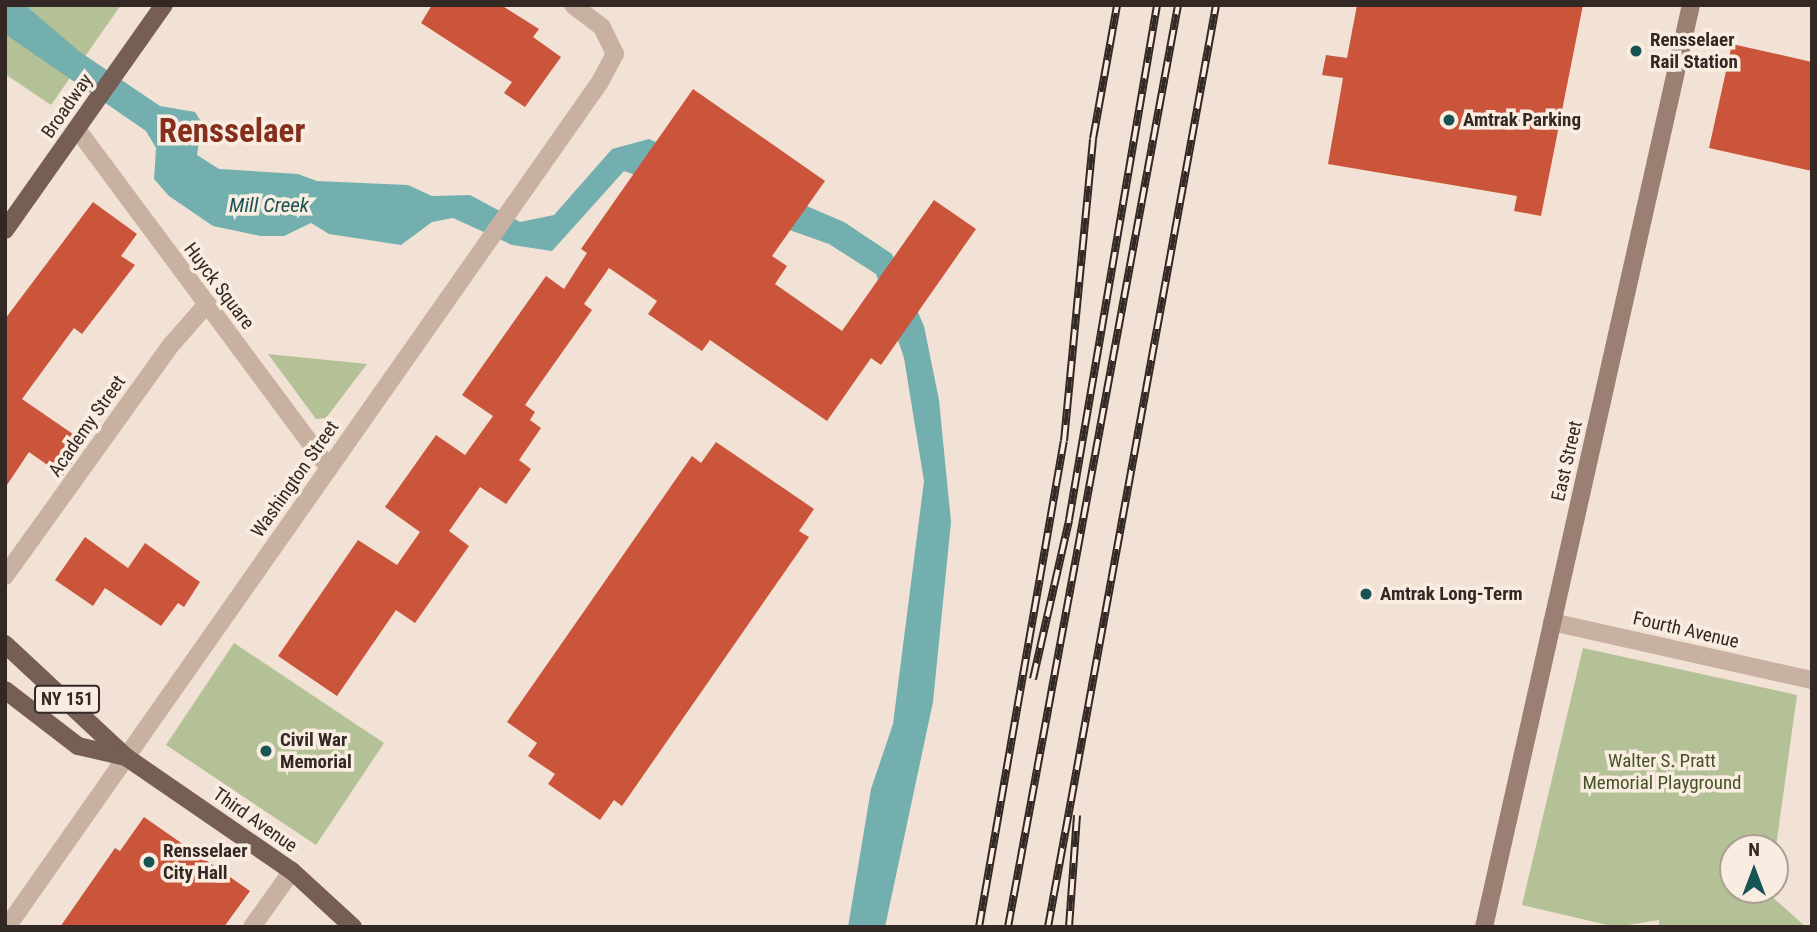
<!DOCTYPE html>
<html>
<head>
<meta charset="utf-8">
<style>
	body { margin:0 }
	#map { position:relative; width:1817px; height:932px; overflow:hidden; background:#f1e2d5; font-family:"Roboto Condensed",sans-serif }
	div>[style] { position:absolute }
	.green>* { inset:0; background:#b4c095 }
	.water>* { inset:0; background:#73afae }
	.building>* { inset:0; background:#ca553a }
	.street>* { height:18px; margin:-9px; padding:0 9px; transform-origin:9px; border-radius:9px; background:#c9b1a1 }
	.secondary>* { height:18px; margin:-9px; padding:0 9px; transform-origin:9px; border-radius:9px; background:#9c7f73 }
	.primary>* { height:18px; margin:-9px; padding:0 9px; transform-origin:9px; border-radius:9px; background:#765e54 }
	.rail>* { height:8px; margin-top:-4px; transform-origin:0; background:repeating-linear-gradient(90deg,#f9ede1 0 16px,#332824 0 32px); box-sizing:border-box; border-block:2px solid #332824 }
	.dots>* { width:19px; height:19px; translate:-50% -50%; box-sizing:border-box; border:4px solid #f9ede1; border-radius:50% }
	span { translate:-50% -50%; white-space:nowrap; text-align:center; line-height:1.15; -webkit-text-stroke:7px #f9ede1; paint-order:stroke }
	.shield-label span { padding:2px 5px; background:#f9ede1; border:2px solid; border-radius:5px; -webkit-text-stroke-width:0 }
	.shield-label { font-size:18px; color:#332824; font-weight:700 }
	.poi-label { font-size:19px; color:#332824; font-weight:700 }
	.left { translate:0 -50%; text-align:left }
	.street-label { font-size:19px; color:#332824 }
	.park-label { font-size:19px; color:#445227 }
	.water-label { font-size:21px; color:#195455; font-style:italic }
	.town-label { font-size:33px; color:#842e1b; font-weight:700 }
	.frame { position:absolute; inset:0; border:7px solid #332824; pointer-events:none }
	.north { position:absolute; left:1719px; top:834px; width:70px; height:70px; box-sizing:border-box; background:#f9ede1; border:2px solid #aa9e95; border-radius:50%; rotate:0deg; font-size:19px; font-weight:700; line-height:28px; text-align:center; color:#332824 }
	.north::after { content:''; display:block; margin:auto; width:24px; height:32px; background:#195455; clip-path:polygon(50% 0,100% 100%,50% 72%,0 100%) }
</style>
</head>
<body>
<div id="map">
	<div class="green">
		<i style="clip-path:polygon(5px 5px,121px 5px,51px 105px,5px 74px)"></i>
		<i style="clip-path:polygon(268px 354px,367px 364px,326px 418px,316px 419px)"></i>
		<i style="clip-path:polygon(234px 643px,384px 743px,316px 845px,166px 745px)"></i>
		<i style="clip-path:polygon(1583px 648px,1797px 695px,1775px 854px,1775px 848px,1733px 848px,1733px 890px,1770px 890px,1770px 895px,1806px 927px,1659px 927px,1659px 920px,1616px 927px,1522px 905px)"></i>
	</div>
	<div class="water">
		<i style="clip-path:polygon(5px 5px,25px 5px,80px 52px,160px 106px,195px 112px,202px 123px,197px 155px,219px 169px,298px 174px,317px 181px,408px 185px,432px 196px,470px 195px,520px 222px,554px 215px,612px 149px,649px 139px,844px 222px,892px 254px,924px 326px,939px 400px,951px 522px,933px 702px,885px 927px,848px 927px,871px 789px,893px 724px,924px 481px,904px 358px,876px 274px,829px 244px,624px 171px,552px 251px,512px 245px,453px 218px,432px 222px,401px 245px,329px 234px,311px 223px,284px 236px,261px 236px,213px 226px,169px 196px,154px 179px,156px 148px,146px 131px,5px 34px)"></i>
	</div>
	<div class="building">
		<i style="clip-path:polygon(432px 5px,501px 5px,539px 29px,533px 37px,561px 57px,525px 107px,504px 93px,512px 82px,421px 23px)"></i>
		<i style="clip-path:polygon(1357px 5px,1583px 5px,1541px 216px,1514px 211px,1517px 196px,1328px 164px,1343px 78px,1322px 75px,1326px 55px,1347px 58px)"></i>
		<i style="clip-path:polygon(1732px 44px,1812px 62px,1812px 171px,1709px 148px)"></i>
		<i style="clip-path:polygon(693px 89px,825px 181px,772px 256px,787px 266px,775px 284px,842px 331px,934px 200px,976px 229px,881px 365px,871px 358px,827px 421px,710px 340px,702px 351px,648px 314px,657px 301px,609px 268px,584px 304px,592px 310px,525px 405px,535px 412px,530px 420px,541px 428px,519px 460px,531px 469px,506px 504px,480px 487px,449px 531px,469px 546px,415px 623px,396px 610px,337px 696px,278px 656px,358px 540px,397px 565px,420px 532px,385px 507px,436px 435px,465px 455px,493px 416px,462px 395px,546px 276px,564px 289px,587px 253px,581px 249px)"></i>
		<i style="clip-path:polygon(93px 202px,137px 234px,121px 256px,135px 265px,82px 334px,74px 328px,22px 399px,86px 443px,63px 476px,29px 452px,5px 488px,5px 319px)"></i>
		<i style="clip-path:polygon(716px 442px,814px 509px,799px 531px,809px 537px,622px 806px,614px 800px,600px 820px,548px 784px,555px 774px,528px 756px,537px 743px,507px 722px,692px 456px,701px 463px)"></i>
		<i style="clip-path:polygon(85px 537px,128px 568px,145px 543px,200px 582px,184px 607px,178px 603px,161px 626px,105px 588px,93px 606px,55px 580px)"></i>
		<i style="clip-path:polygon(144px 817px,250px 891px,224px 927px,60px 927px,115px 848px,120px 851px)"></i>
	</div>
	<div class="street">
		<i style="left:77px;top:129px;width:421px;rotate:53.4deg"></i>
		<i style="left:5px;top:576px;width:284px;rotate:-54.3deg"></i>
		<i style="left:171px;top:345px;width:55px;rotate:-48.7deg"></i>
		<i style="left:1552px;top:622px;width:266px;rotate:12.6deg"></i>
		<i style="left:7px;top:927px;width:1032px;rotate:-54.94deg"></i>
		<i style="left:600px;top:82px;width:32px;rotate:-62deg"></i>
		<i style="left:615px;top:54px;width:30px;rotate:-116deg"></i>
		<i style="left:602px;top:27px;width:36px;rotate:-143deg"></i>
		<i style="left:252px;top:927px;width:69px;rotate:-54.5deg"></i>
	</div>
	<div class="secondary">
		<i style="left:1484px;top:927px;width:945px;rotate:-77.35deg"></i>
	</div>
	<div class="primary">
		<i style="left:5px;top:230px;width:276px;rotate:-54.8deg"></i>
		<i style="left:5px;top:644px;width:166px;rotate:43deg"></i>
		<i style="left:126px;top:757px;width:201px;rotate:34.5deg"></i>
		<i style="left:292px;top:871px;width:83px;rotate:42.6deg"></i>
		<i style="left:5px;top:690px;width:92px;rotate:37.5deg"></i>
		<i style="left:78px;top:746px;width:49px;rotate:12.9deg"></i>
	</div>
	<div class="rail">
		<i style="left:1033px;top:679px;width:163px;rotate:-77.2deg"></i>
		<i style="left:1069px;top:520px;width:522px;rotate:-80.3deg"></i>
		<i style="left:979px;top:927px;width:493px;rotate:-80.1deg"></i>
		<i style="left:1064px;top:441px;width:303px;rotate:-84.5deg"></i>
		<i style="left:1093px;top:139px;width:136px;rotate:-79.8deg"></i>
		<i style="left:1008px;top:927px;width:938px;rotate:-79.55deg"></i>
		<i style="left:1048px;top:927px;width:937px;rotate:-79.67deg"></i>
		<i style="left:1069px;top:927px;width:112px;rotate:-85.9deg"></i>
	</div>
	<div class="dots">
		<i style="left:1636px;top:51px;background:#195455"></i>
		<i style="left:1449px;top:120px;background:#195455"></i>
		<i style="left:1366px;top:594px;background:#195455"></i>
		<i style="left:266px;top:751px;background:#195455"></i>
		<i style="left:149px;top:862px;background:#195455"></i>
	</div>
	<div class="shield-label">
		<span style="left:67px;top:699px">NY 151</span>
	</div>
	<div class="poi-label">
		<span class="left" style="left:1650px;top:51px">Rensselaer<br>Rail Station</span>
		<span class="left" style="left:1463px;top:120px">Amtrak Parking</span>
		<span class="left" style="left:1380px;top:594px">Amtrak Long-Term</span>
		<span class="left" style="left:280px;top:751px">Civil War<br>Memorial</span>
		<span class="left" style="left:163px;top:862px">Rensselaer<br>City Hall</span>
	</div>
	<div class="street-label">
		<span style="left:67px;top:106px;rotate:-55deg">Broadway</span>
		<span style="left:219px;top:286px;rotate:53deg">Huyck Square</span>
		<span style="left:87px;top:426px;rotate:-55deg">Academy Street</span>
		<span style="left:1567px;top:461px;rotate:-77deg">East Street</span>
		<span style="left:295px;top:479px;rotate:-55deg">Washington Street</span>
		<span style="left:1686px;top:630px;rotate:13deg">Fourth Avenue</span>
		<span style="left:255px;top:820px;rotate:35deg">Third Avenue</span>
	</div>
	<div class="park-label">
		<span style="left:1662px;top:772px">Walter S. Pratt<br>Memorial Playground</span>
	</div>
	<div class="water-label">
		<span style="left:269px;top:205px">Mill Creek</span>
	</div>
	<div class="town-label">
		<span style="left:232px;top:131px">Rensselaer</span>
	</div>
	<div class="frame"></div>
	<div class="north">N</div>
</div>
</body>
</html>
